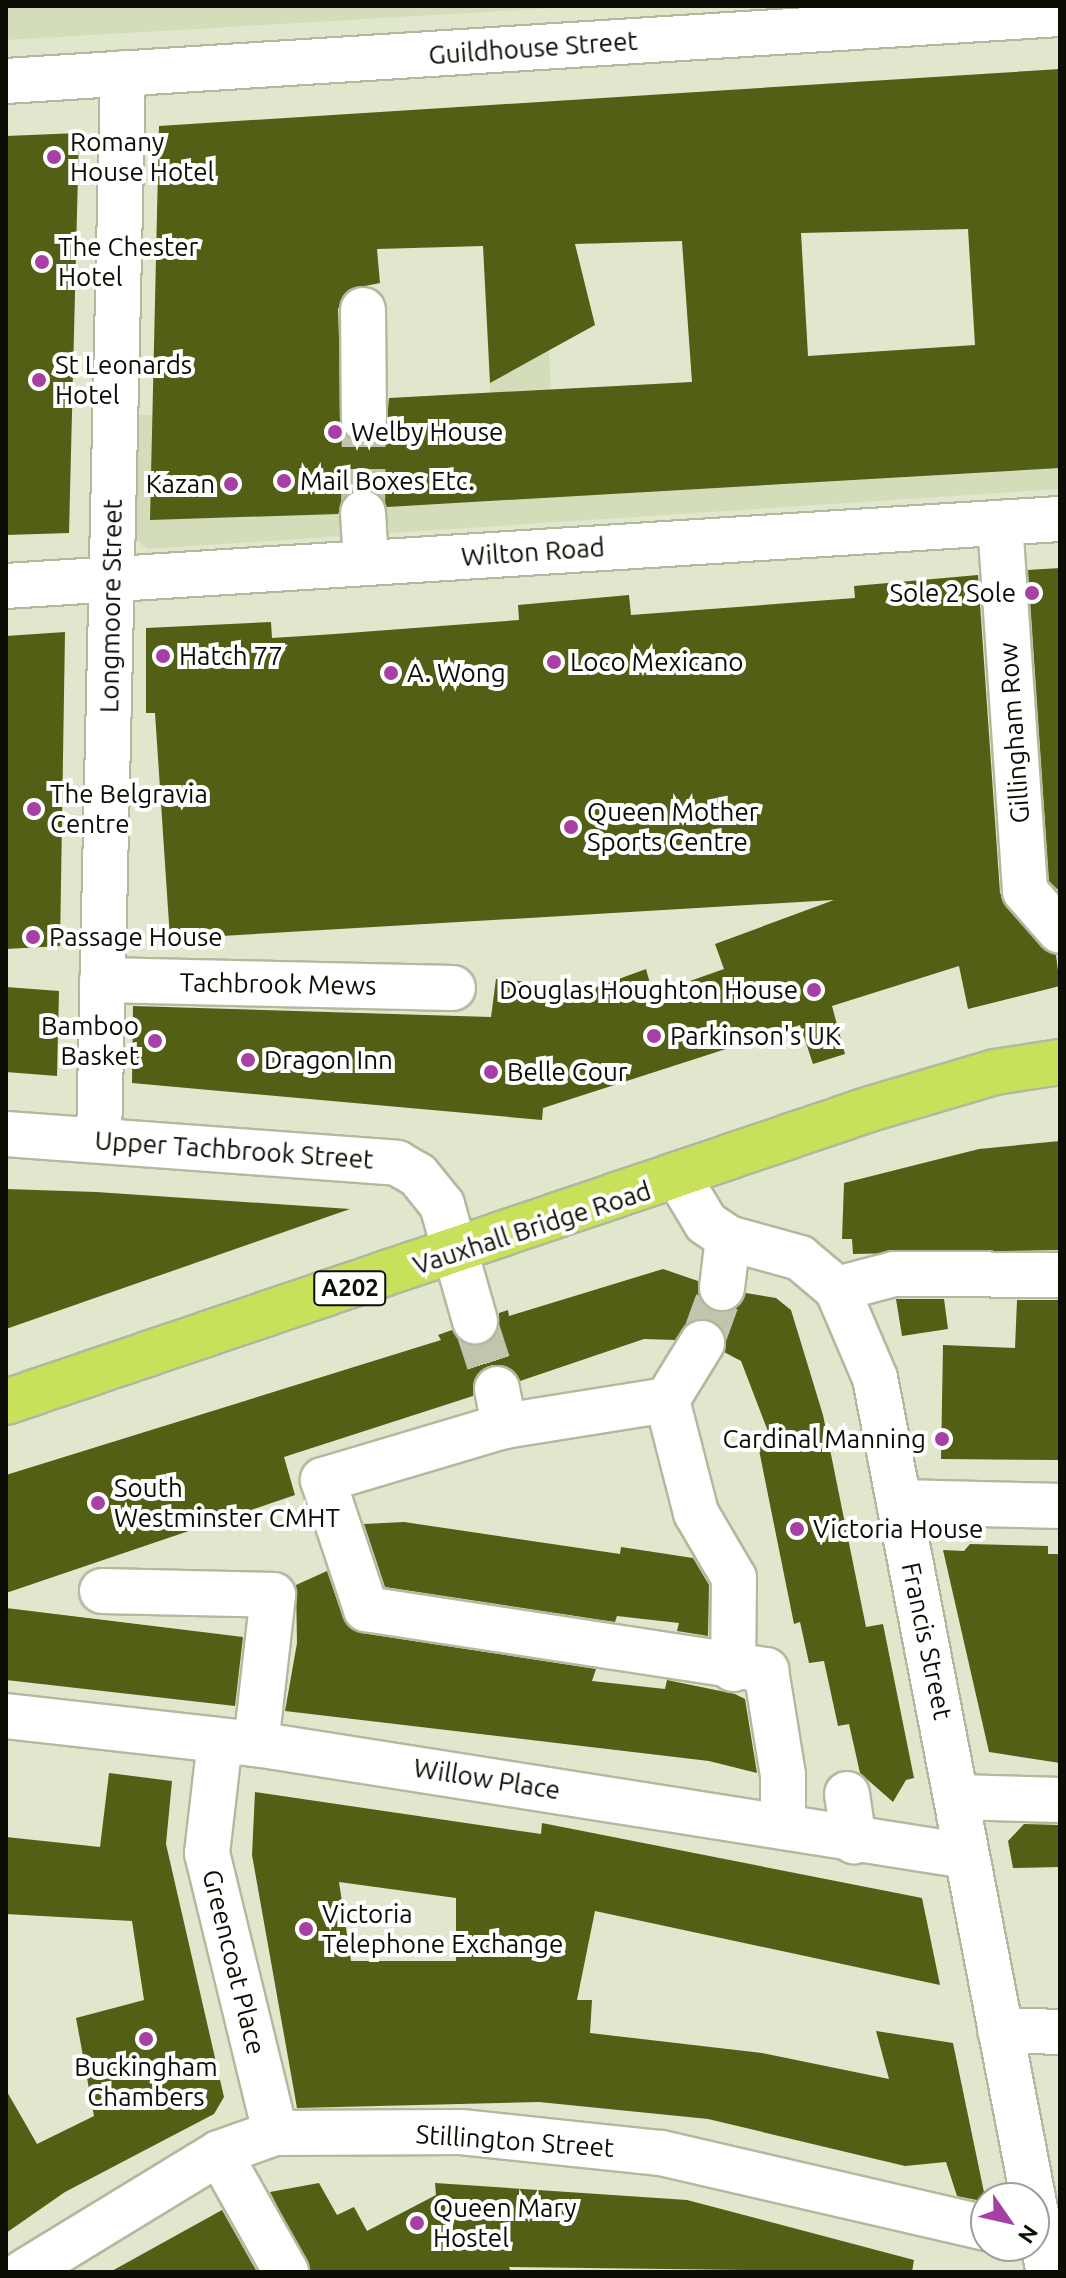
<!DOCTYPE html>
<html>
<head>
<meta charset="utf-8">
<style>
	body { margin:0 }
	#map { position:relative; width:1066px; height:2278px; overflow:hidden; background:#e0e7cc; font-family:Ubuntu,sans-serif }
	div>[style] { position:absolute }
	.built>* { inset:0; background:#d4ddba }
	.building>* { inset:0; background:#535f15 }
	.minor-tunnel>* { height:44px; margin-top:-22px; transform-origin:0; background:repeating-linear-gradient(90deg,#c0c6ae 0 44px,transparent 0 66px) }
	.roads { filter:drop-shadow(2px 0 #b3b99f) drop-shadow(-2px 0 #b3b99f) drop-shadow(0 2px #b3b99f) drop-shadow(0 -2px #b3b99f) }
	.minor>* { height:44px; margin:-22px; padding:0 22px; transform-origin:22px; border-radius:22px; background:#fff }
	.highway>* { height:44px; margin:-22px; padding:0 22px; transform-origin:22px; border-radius:22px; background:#c8e15b }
	.dots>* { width:22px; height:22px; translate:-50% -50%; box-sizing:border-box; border:4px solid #fff; border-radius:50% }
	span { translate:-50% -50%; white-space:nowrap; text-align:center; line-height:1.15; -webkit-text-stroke:8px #fff; paint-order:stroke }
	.shield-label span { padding:2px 6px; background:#fff; border:2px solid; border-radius:6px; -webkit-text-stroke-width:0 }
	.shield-label { font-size:24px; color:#0c0e05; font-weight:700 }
	.street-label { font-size:26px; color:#0c0e05 }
	.poi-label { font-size:26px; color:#0c0e05 }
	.left { translate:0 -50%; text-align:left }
	.right { translate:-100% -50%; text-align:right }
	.frame { position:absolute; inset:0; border:8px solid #0c0e05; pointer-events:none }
	.north { position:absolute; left:970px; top:2182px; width:80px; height:80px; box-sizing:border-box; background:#fff; border:2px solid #9e9f9b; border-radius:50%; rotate:124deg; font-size:22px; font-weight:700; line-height:32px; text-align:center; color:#0c0e05 }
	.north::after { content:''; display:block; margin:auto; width:28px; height:36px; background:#a740a4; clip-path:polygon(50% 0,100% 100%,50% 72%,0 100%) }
</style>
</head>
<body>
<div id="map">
	<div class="built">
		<i style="clip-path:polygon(6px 6px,589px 6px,6px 40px)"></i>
		<i style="clip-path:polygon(801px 233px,809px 372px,842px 370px,844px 354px,956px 346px,958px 377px,1060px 373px,1060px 489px,147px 549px,133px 537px,135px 415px,262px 416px,288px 350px,358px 347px,380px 399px,490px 393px,484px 259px,545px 255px,551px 390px,692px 382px,682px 241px)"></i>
	</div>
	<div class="building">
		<i style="clip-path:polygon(evenodd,1060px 69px,1060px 468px,387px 507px,375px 491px,362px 488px,349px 493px,338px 514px,150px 520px,159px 126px,1060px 69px,968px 229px,975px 345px,808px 356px,801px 233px,968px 229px,1060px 69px,682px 241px,692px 382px,389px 398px,386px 431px,377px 440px,352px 441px,342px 431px,338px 309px,350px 289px,380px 283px,377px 249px,483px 246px,490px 383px,595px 325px,575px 244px,682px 241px)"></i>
		<i style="clip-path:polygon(79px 133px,69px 533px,6px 535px,6px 136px)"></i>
		<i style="clip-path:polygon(1060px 568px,1060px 889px,1057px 889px,1049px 881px,1028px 570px)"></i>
		<i style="clip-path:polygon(978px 575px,1000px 893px,1041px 947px,1056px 955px,1060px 986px,968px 1009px,959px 966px,832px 1006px,845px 1054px,813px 1064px,800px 1025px,543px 1108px,542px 1120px,132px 1083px,133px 1006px,491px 1017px,496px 979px,594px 988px,646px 969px,653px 994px,724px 969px,715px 944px,834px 900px,170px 939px,155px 713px,146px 713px,146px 628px,271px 622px,272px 638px,335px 634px,519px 620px,518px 605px,629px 595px,631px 615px,855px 598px,854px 586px)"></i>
		<i style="clip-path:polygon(65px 632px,60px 946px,6px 949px,6px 636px)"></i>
		<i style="clip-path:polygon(6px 987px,59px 991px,57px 1076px,6px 1072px)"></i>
		<i style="clip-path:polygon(1060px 1141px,1060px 1250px,853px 1254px,852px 1239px,842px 1239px,844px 1183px,979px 1149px)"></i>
		<i style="clip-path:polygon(6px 1189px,96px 1192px,350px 1209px,6px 1329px)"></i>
		<i style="clip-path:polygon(663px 1269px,698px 1281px,699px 1298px,718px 1313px,732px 1311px,746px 1293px,776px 1298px,791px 1310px,823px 1415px,866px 1627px,883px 1624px,914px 1778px,906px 1780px,893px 1802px,860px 1773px,849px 1724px,838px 1726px,824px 1661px,809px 1663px,800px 1622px,794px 1624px,758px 1445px,772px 1442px,741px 1361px,724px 1352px,724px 1330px,703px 1318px,689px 1321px,675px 1340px,644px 1339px,520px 1381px,506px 1366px,492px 1365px,474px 1380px,473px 1396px,284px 1457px,295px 1495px,6px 1593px,6px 1475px,441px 1340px,438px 1335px,452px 1330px,468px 1345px,483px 1345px,499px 1328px,499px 1313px,508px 1310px,509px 1316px)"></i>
		<i style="clip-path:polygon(896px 1299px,944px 1299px,948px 1329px,902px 1336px)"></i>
		<i style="clip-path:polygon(1017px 1300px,1060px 1300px,1060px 1460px,941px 1459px,943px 1345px,1015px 1348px)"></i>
		<i style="clip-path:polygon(404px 1522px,620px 1554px,621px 1547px,693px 1558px,709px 1585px,708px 1636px,677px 1631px,679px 1623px,617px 1616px,615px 1622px,385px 1587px,364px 1524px)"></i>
		<i style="clip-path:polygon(970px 1544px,1048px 1546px,1048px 1554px,1060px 1554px,1060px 1763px,989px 1752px,943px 1550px,964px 1551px)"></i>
		<i style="clip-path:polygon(327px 1571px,343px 1618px,361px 1633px,596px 1669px,592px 1681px,665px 1689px,667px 1680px,735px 1694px,745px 1699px,757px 1773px,709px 1761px,285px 1711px,297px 1643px,296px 1585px)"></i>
		<i style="clip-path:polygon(6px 1608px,243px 1637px,235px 1706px,6px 1680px)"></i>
		<i style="clip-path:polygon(109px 1773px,172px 1781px,166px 1844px,224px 2097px,214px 2114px,65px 2192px,6px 2233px,6px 2090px,37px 2144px,94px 2116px,76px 2018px,144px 2000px,132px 1921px,6px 1914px,6px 1837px,100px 1847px)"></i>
		<i style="clip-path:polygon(evenodd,255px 1792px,541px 1834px,542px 1823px,922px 1898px,940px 1985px,595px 1911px,577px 2000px,592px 2000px,590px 2033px,762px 2053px,889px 2079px,876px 2031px,953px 2043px,986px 2202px,957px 2196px,946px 2162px,905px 2166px,708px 2119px,539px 2102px,297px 2108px,252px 1855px,255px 1792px,339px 1882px,456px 1898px,456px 1961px,351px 1961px,339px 1882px)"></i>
		<i style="clip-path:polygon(1024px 1824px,1060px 1825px,1060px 1867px,1013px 1868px,1008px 1841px)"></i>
		<i style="clip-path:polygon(319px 2183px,337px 2215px,354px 2207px,367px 2231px,436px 2195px,435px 2183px,687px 2200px,914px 2260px,912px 2272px,509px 2267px,511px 2272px,311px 2272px,270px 2192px)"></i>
		<i style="clip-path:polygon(222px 2210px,257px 2272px,110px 2272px)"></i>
	</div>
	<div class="minor-tunnel">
		<i style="left:363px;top:513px;width:94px;rotate:-89.4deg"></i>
		<i style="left:475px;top:1321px;width:71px;rotate:72.1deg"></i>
		<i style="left:702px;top:1343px;width:59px;rotate:-70deg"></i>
	</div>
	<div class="roads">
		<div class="minor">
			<i style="left:6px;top:81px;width:1056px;rotate:-3.64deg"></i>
			<i style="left:363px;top:310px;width:109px;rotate:89.5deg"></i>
			<i style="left:363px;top:513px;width:49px;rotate:86.5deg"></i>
			<i style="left:1000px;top:523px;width:369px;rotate:86.1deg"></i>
			<i style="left:1025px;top:891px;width:53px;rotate:48.8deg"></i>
			<i style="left:6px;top:586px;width:1056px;rotate:-3.64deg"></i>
			<i style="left:102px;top:980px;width:351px;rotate:1.3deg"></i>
			<i style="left:6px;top:1134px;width:392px;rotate:4.2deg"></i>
			<i style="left:397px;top:1163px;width:24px;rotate:30deg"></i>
			<i style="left:418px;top:1175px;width:38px;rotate:51deg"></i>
			<i style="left:442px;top:1205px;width:121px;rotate:74.1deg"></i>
			<i style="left:99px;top:1139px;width:1066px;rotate:-88.71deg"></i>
			<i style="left:679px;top:1178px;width:52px;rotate:59deg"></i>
			<i style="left:706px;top:1223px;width:27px;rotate:34deg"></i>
			<i style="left:728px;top:1238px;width:75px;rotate:15.5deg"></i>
			<i style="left:800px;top:1258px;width:48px;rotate:40deg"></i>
			<i style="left:837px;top:1289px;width:97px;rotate:66.9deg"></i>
			<i style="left:875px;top:1378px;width:835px;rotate:79.09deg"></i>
			<i style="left:722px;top:1288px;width:50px;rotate:-83.2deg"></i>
			<i style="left:837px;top:1289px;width:59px;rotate:-14.7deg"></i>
			<i style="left:894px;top:1274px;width:166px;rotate:0.3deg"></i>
			<i style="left:497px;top:1389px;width:38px;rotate:79deg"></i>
			<i style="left:504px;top:1426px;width:165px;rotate:-9.1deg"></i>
			<i style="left:667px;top:1400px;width:117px;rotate:75.6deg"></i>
			<i style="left:696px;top:1513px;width:75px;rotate:59.7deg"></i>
			<i style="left:734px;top:1578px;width:91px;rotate:90.6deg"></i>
			<i style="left:667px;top:1400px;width:67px;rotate:-58.4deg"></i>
			<i style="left:504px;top:1426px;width:189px;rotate:163.4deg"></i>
			<i style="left:323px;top:1480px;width:136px;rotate:71.6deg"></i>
			<i style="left:366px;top:1609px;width:405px;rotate:8.7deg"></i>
			<i style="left:766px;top:1670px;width:106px;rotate:80.8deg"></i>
			<i style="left:783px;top:1775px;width:52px;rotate:90deg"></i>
			<i style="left:899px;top:1502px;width:161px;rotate:1.4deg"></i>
			<i style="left:102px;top:1591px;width:171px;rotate:1.3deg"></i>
			<i style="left:273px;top:1595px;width:150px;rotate:96.5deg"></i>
			<i style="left:6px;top:1716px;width:252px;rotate:6.4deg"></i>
			<i style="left:256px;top:1744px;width:719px;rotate:8.96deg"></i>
			<i style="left:220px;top:1741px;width:113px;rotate:96.6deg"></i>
			<i style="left:207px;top:1853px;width:288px;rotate:76.3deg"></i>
			<i style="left:847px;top:1794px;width:48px;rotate:81.5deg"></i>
			<i style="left:957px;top:1797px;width:103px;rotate:1.7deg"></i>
			<i style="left:1000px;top:2030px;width:60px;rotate:1.9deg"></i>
			<i style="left:219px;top:2153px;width:137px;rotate:60.6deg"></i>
			<i style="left:1034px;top:2204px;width:70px;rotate:77.6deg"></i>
			<i style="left:24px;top:2272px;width:228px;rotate:-31.4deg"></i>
			<i style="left:219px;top:2153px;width:59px;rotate:-19.7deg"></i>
			<i style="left:275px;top:2133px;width:186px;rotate:-0.3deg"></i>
			<i style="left:461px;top:2132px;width:201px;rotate:6deg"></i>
			<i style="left:661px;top:2153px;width:334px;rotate:13deg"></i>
		</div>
		<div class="highway">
			<i style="left:6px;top:1402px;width:912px;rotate:-18.73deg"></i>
			<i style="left:870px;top:1109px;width:130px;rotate:-16.5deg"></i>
			<i style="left:995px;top:1072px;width:66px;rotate:-8.7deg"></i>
		</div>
	</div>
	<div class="dots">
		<i style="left:54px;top:157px;background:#a740a4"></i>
		<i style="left:42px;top:262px;background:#a740a4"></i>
		<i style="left:39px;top:380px;background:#a740a4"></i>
		<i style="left:335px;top:432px;background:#a740a4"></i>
		<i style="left:284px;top:481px;background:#a740a4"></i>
		<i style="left:231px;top:484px;background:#a740a4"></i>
		<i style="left:1032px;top:593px;background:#a740a4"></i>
		<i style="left:163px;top:656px;background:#a740a4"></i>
		<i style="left:554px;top:662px;background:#a740a4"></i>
		<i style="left:391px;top:673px;background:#a740a4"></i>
		<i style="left:34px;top:809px;background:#a740a4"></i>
		<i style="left:571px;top:827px;background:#a740a4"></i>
		<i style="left:33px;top:937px;background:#a740a4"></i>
		<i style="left:814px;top:990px;background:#a740a4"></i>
		<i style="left:654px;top:1036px;background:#a740a4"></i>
		<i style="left:155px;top:1041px;background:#a740a4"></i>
		<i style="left:248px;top:1060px;background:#a740a4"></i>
		<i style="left:491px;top:1072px;background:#a740a4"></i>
		<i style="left:942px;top:1439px;background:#a740a4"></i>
		<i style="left:98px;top:1503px;background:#a740a4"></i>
		<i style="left:797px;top:1529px;background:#a740a4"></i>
		<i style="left:306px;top:1929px;background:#a740a4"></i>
		<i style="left:146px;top:2039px;background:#a740a4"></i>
		<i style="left:417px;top:2223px;background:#a740a4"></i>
	</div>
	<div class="shield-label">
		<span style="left:350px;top:1288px">A202</span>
	</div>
	<div class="street-label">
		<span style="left:533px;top:48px;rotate:-4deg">Guildhouse Street</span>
		<span style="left:533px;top:552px;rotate:-4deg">Wilton Road</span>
		<span style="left:111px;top:606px;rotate:-89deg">Longmoore Street</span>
		<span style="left:1014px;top:733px;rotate:-94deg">Gillingham Row</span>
		<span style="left:278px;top:984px;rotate:1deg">Tachbrook Mews</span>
		<span style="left:234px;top:1150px;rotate:4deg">Upper Tachbrook Street</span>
		<span style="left:532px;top:1228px;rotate:-18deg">Vauxhall Bridge Road</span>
		<span style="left:927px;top:1641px;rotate:78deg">Francis Street</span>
		<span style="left:487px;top:1779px;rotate:9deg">Willow Place</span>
		<span style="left:234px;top:1962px;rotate:76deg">Greencoat Place</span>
		<span style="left:515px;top:2141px;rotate:4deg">Stillington Street</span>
	</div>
	<div class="poi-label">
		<span class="left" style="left:70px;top:157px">Romany<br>House Hotel</span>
		<span class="left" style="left:58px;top:262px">The Chester<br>Hotel</span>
		<span class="left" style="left:55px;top:380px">St Leonards<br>Hotel</span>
		<span class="left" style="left:351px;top:432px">Welby House</span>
		<span class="left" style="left:300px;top:481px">Mail Boxes Etc.</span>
		<span class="right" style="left:215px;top:484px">Kazan</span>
		<span class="right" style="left:1016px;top:593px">Sole 2 Sole</span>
		<span class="left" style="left:179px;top:656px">Hatch 77</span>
		<span class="left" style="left:570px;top:662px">Loco Mexicano</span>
		<span class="left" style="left:407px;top:673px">A. Wong</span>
		<span class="left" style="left:50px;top:809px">The Belgravia<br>Centre</span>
		<span class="left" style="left:587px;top:827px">Queen Mother<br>Sports Centre</span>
		<span class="left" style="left:49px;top:937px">Passage House</span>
		<span class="right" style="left:798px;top:990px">Douglas Houghton House</span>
		<span class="right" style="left:139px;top:1041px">Bamboo<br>Basket</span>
		<span class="left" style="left:670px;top:1036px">Parkinson's UK</span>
		<span class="left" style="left:264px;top:1060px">Dragon Inn</span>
		<span class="left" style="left:507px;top:1072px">Belle Cour</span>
		<span class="right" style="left:926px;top:1439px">Cardinal Manning</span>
		<span class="left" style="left:114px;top:1503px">South<br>Westminster CMHT</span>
		<span class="left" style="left:813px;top:1529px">Victoria House</span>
		<span class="left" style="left:322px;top:1929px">Victoria<br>Telephone Exchange</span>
		<span style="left:146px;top:2082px">Buckingham<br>Chambers</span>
		<span class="left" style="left:433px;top:2223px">Queen Mary<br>Hostel</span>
	</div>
	<div class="frame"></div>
	<div class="north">N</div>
</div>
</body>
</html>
